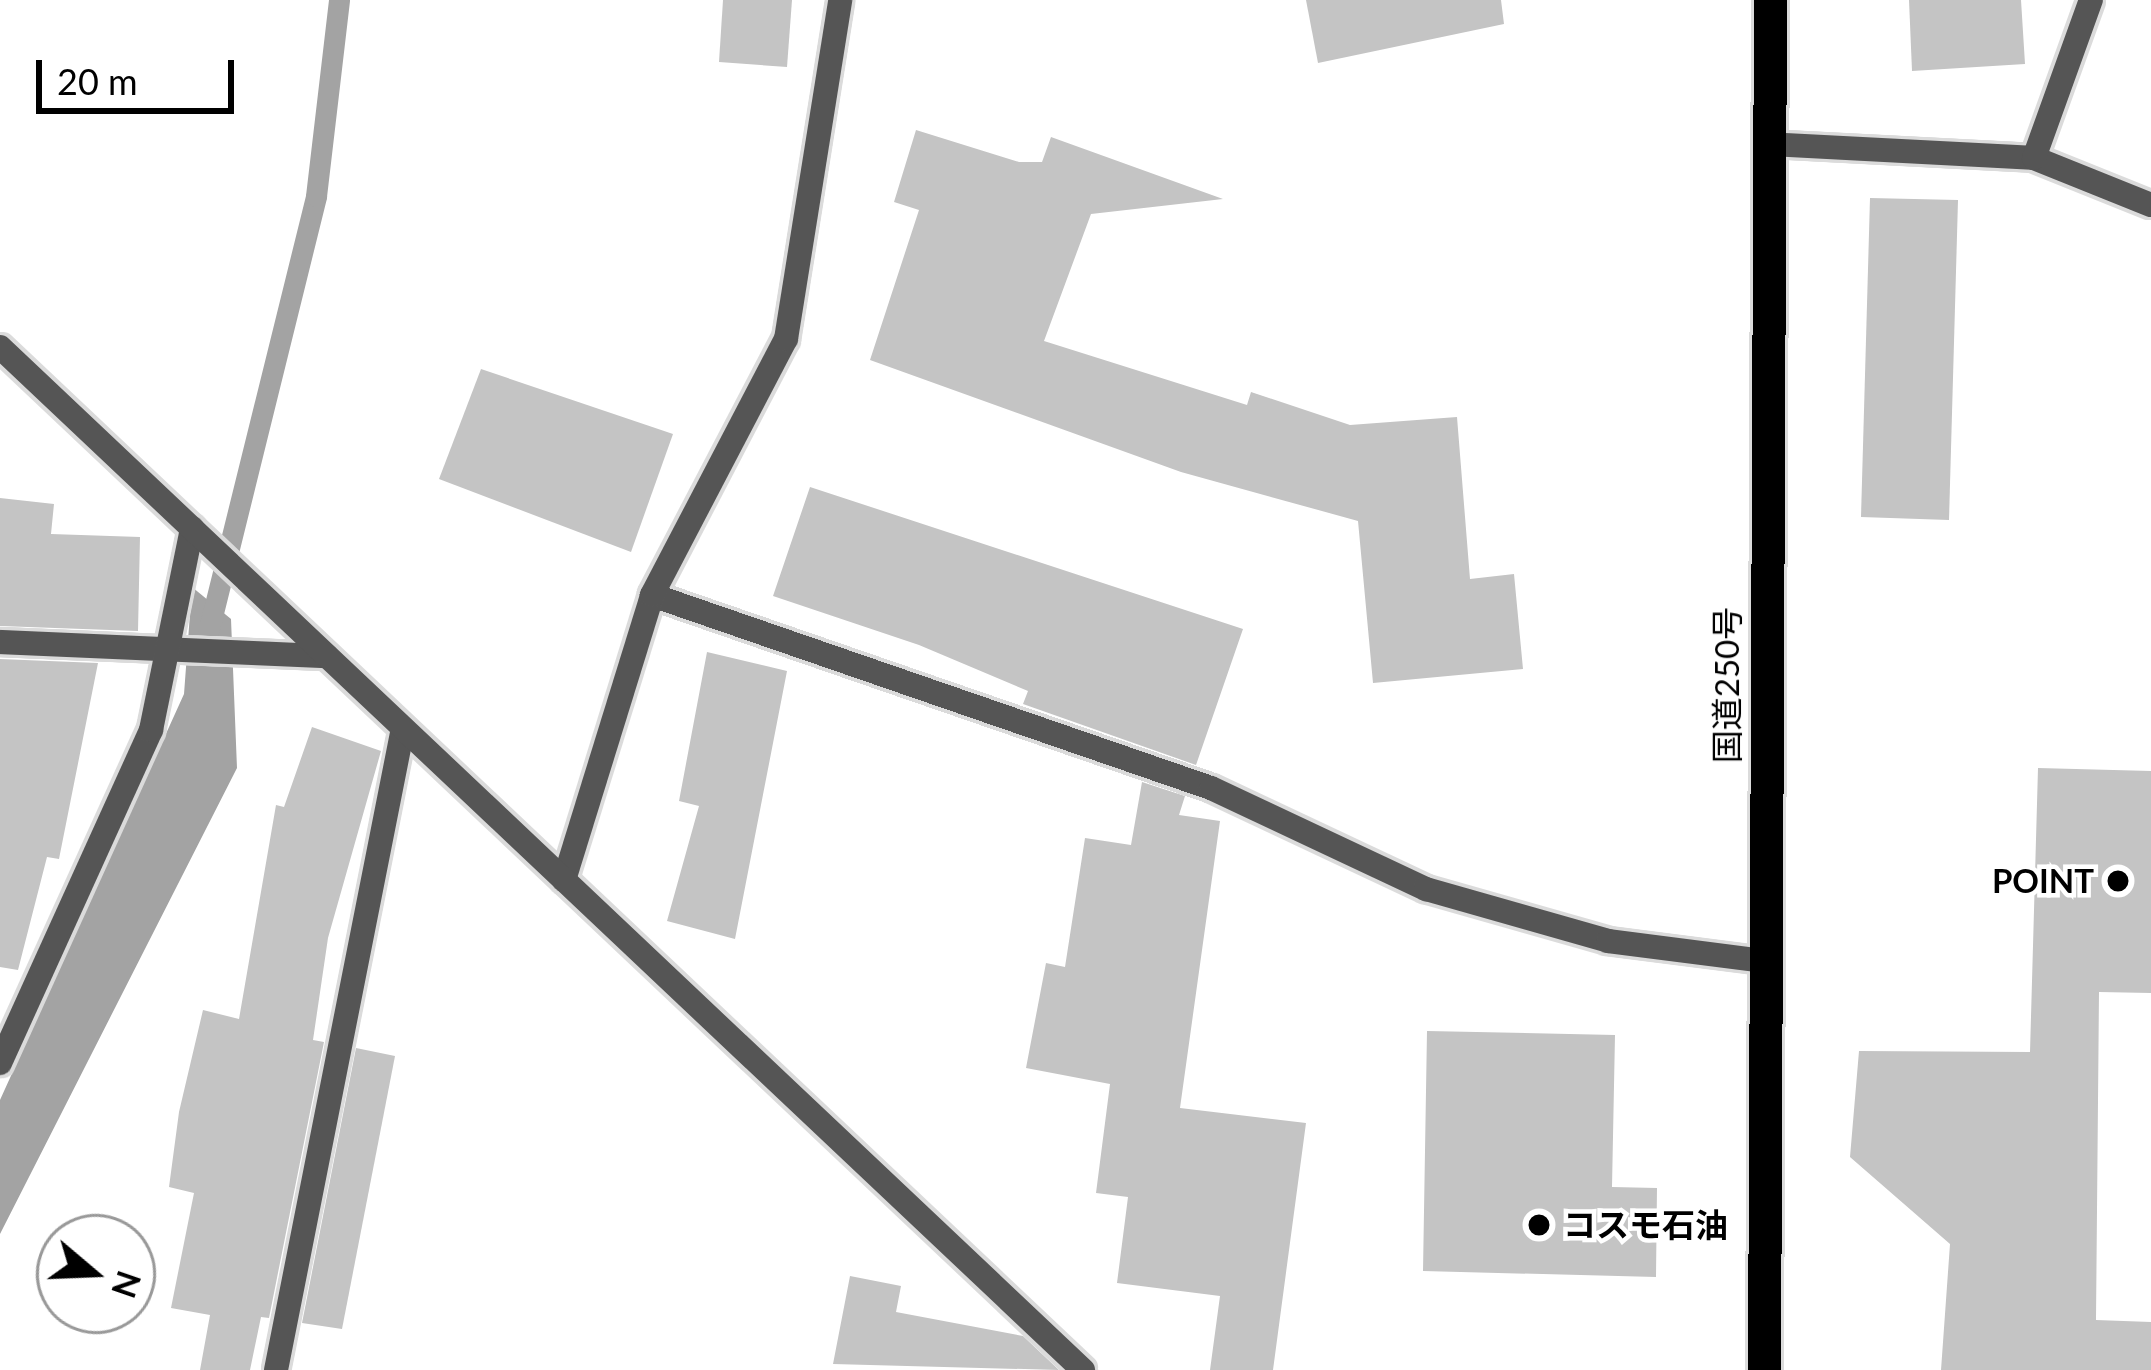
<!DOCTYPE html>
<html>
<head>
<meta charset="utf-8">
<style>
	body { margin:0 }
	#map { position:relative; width:2151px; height:1370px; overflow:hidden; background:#fff; font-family:Lato,"Noto Sans JP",sans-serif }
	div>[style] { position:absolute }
	.water>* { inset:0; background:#a3a3a3 }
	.stream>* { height:21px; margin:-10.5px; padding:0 10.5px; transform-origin:10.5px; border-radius:10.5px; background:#a3a3a3 }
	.building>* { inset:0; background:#c4c4c4 }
	.roads { filter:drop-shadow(3px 0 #dbdbdb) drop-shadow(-3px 0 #dbdbdb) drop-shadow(0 3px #dbdbdb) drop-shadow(0 -3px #dbdbdb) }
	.service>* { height:24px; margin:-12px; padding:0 12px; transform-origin:12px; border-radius:12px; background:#555 }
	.minor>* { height:24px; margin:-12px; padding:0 12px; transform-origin:12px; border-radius:12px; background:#555 }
	.tertiary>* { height:24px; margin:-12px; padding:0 12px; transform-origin:12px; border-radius:12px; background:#555 }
	.trunk>* { height:33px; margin:-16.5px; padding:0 16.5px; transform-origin:16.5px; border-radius:16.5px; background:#000 }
	.dots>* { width:33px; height:33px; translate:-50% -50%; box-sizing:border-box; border:6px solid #fff; border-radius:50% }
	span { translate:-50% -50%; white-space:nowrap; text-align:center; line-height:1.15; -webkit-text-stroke:9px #fff; paint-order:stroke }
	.street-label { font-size:33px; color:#000 }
	.poi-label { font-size:33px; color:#000; font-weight:700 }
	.right { translate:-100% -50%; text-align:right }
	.left { translate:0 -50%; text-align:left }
	.north { position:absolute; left:36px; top:1214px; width:120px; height:120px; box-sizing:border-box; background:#fff; border:3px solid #999; border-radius:50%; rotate:109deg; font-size:33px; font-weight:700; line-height:48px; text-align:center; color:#000 }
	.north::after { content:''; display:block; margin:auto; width:42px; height:54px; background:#000; clip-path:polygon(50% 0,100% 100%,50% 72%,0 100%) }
	.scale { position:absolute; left:36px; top:60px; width:198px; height:54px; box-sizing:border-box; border:6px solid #000; border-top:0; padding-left:15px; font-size:36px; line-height:42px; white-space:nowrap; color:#000; -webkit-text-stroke:9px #fff; paint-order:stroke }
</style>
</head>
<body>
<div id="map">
	<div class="water">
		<i style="clip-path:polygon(192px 587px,231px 619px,237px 768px,0 1234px,0 1100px,184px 694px)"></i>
	</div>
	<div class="stream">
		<i style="left:208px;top:633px;width:450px;rotate:-76.1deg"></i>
		<i style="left:316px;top:196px;width:197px;rotate:-83.3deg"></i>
	</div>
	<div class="building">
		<i style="clip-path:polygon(723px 0,792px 0,787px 67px,719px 62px)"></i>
		<i style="clip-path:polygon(1306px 0,1501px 0,1504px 24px,1318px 63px)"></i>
		<i style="clip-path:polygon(1909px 0,2021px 0,2025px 64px,1912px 71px)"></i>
		<i style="clip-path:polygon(916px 130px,1019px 162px,1042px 162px,1051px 137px,1223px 199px,1091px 214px,1044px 341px,1247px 405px,1251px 392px,1350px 425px,1457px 417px,1470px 579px,1514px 574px,1523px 669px,1373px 683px,1358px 521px,1181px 472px,870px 360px,919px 210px,894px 202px)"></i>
		<i style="clip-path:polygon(1870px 198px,1958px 200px,1949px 520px,1861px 517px)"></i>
		<i style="clip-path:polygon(481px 369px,673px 434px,631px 552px,439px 479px)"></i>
		<i style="clip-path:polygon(810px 487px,1243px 629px,1196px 765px,1023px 704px,1028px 691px,919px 645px,773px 596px)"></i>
		<i style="clip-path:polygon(0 498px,54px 504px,51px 534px,140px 537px,138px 631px,0 626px)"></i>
		<i style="clip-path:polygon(707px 652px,787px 671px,735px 939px,667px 921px,699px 806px,679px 801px)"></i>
		<i style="clip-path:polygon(0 659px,98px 663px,59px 859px,47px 857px,18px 970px,0 967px)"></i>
		<i style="clip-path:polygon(312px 727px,381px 751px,328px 938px,313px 1040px,324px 1042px,269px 1318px,261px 1317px,250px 1370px,200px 1370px,210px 1315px,171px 1308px,194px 1193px,169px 1187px,179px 1112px,203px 1010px,239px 1019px,276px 805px,284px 807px)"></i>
		<i style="clip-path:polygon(2038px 768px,2151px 771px,2151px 993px,2099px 992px,2096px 1320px,2151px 1322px,2151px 1370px,1941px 1370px,1950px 1244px,1850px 1157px,1859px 1051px,2030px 1052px)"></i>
		<i style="clip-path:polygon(1142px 782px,1185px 796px,1179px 815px,1220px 821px,1180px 1108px,1306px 1123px,1273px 1370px,1210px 1370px,1220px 1296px,1117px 1283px,1128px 1197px,1096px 1193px,1110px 1084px,1026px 1068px,1046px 963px,1065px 967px,1085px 838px,1131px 845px)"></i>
		<i style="clip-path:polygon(1427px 1031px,1615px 1035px,1612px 1187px,1657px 1188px,1656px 1277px,1423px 1271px)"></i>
		<i style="clip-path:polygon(356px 1048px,395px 1056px,342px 1329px,302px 1323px)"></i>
		<i style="clip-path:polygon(850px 1276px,901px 1286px,896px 1312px,1023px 1336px,1059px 1370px,833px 1364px)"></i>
	</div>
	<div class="roads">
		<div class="service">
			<i style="left:652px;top:595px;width:591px;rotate:19.05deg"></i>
			<i style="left:1211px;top:788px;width:238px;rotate:25.2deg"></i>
			<i style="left:1426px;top:889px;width:189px;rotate:15.9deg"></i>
			<i style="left:1608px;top:941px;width:158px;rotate:7.3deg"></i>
		</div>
		<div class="minor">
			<i style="left:1768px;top:144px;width:266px;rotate:3deg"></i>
			<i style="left:2034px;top:158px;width:126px;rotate:21.9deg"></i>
			<i style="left:2034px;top:158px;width:168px;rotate:-70.2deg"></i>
			<i style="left:0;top:642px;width:327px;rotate:2.5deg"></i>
			<i style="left:564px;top:880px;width:298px;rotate:-72.8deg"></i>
			<i style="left:652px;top:595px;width:289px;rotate:-62.4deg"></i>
			<i style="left:786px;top:339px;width:343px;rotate:-80.9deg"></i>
			<i style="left:0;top:1063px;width:366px;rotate:-65.6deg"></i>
			<i style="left:151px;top:730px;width:206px;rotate:-78.5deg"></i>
			<i style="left:276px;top:1370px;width:654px;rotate:-78.81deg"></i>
		</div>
		<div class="tertiary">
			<i style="left:0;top:347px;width:1490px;rotate:43.37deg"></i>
		</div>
		<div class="trunk">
			<i style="left:1764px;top:1370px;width:1370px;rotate:-89.75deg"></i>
		</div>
	</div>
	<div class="dots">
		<i style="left:2118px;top:881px;background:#000"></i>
		<i style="left:1539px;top:1225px;background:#000"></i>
	</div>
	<div class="street-label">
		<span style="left:1727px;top:685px;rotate:-90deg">国道250号</span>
	</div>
	<div class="poi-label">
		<span class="right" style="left:2094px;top:881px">POINT</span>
		<span class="left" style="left:1563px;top:1225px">コスモ石油</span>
	</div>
	<div class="north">N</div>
	<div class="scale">20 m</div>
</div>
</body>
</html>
